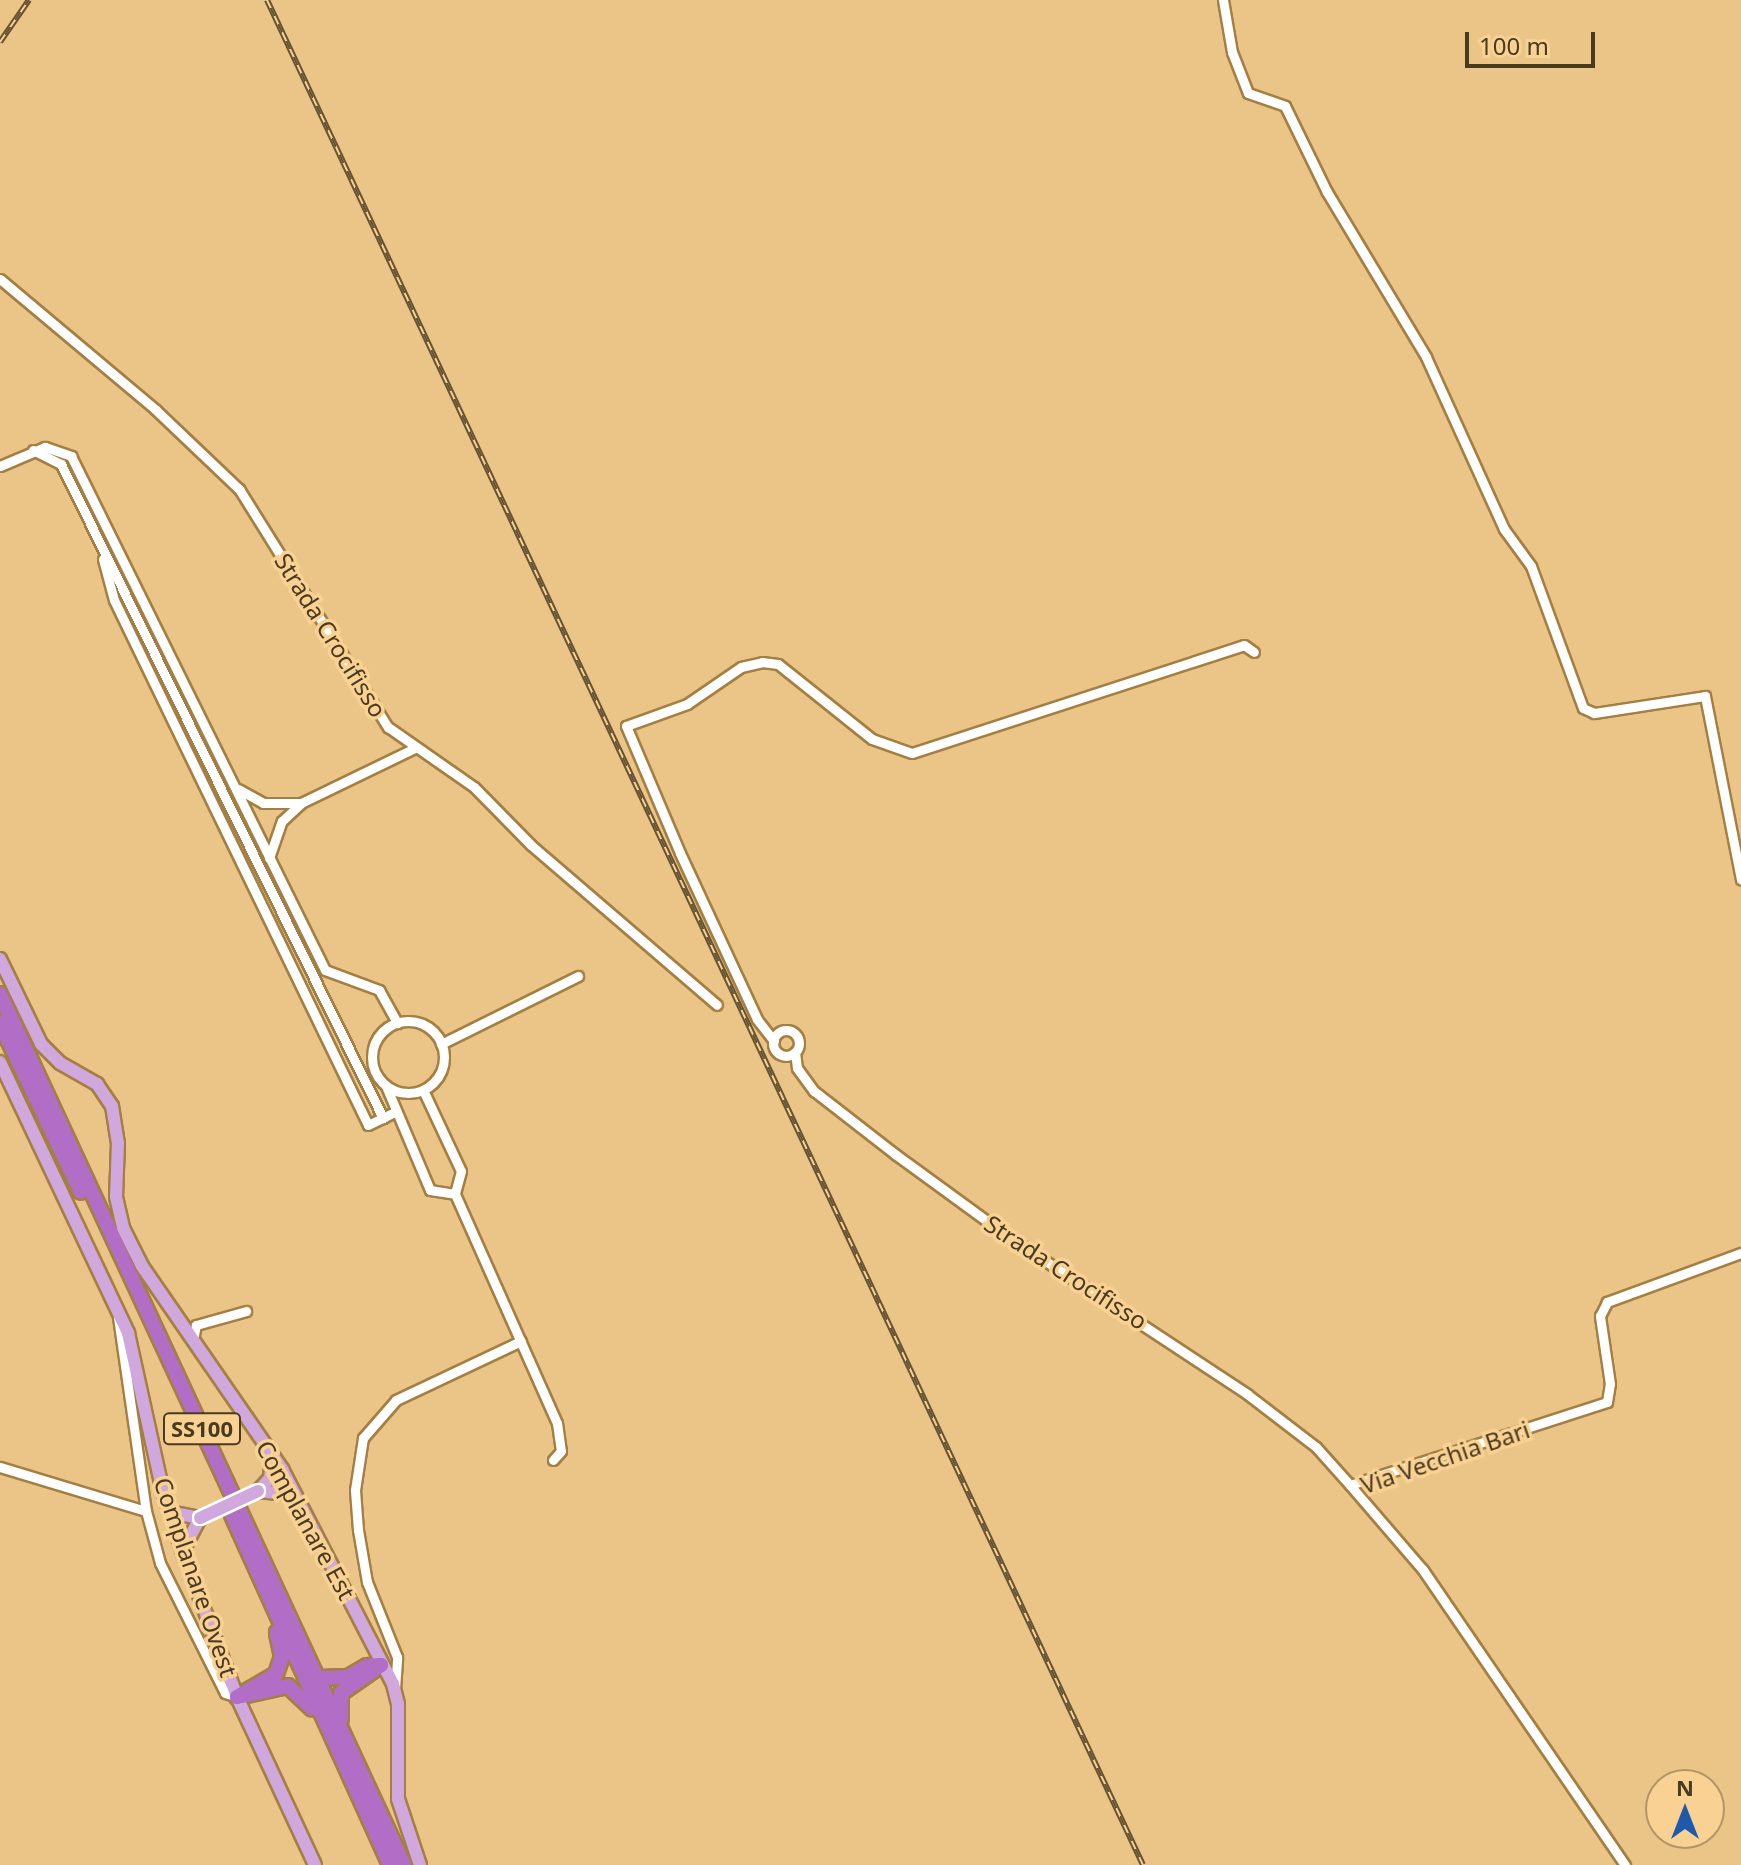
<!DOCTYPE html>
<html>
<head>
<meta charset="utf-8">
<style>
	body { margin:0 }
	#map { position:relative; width:1741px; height:1865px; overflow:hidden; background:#ebc487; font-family:"Noto Sans",sans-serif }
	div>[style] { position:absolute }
	.roads { filter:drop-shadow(2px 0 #a47f43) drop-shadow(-2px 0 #a47f43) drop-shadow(0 2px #a47f43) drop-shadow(0 -2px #a47f43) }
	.minor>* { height:9px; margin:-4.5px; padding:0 4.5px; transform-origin:4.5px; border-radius:4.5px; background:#fff }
	.minor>.ring { margin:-4.5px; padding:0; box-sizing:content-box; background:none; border:9px solid #fff; border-radius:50% }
	.major>* { height:12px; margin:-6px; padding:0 6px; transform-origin:6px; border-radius:6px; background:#d1a8dd }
	.highway>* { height:14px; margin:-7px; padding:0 7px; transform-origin:7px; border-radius:7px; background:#b26ec6 }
	.rail>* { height:6px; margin-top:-3px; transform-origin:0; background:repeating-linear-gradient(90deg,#f9d193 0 9px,#665333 0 18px); box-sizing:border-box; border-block:2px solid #665333 }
	.bridges { filter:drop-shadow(2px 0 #fff) drop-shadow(-2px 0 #fff) drop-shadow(0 2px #fff) drop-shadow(0 -2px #fff) }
	.major-bridge>* { height:12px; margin:-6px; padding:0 6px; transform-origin:6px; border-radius:6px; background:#d1a8dd }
	span { translate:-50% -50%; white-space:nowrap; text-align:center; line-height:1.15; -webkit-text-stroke:7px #f9d193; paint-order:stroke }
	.shield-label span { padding:2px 6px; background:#f9d193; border:2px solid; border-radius:6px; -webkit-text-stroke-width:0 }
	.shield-label { font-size:22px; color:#493a20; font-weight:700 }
	.street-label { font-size:24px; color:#493a20 }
	.north { position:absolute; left:1645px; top:1769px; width:80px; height:80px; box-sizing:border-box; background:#f9d193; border:2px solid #b39565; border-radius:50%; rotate:0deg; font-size:22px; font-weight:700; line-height:32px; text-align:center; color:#493a20 }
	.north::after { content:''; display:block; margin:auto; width:28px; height:36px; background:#1f59ab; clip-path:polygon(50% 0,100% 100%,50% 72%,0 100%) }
	.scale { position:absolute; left:1465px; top:32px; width:130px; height:36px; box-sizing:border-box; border:4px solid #493a20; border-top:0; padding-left:10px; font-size:24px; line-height:28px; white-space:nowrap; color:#493a20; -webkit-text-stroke:6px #f9d193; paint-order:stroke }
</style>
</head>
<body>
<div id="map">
	<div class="roads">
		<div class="minor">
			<i style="left:1223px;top:0;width:53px;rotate:80.2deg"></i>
			<i style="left:1232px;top:52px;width:44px;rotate:68.7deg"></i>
			<i style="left:1248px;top:93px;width:39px;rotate:19deg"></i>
			<i style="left:1285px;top:106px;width:96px;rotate:64deg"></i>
			<i style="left:1327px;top:192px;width:192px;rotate:59deg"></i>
			<i style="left:1426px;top:357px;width:189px;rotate:65.6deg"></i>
			<i style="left:1504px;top:529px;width:46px;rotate:53.9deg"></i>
			<i style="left:1531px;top:566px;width:151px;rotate:69.9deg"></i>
			<i style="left:1583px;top:708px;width:12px;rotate:24deg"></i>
			<i style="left:1594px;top:713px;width:112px;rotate:-8.7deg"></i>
			<i style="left:1705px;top:696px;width:187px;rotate:78.9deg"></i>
			<i style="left:0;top:279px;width:204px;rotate:40deg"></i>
			<i style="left:156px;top:410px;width:115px;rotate:43.6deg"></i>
			<i style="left:239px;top:489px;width:281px;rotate:58deg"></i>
			<i style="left:388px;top:727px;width:105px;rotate:34.9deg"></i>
			<i style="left:474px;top:787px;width:81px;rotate:45.5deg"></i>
			<i style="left:531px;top:845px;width:245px;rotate:40.7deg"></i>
			<i style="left:33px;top:450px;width:31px;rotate:27deg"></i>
			<i style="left:61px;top:464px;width:729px;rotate:63.79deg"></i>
			<i style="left:0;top:466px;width:49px;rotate:-22.9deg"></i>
			<i style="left:45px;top:447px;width:28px;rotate:19deg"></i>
			<i style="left:71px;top:456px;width:573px;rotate:63.7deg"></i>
			<i style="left:325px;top:970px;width:58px;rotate:20.3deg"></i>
			<i style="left:379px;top:990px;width:38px;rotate:61deg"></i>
			<i style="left:103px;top:559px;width:42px;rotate:75deg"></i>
			<i style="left:114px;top:600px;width:583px;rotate:64.18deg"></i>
			<i style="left:368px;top:1125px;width:28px;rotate:-26deg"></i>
			<i style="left:238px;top:789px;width:29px;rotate:29deg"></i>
			<i style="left:263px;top:803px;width:36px"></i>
			<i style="left:269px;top:858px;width:39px;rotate:-71deg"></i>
			<i style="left:282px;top:821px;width:26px;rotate:-43deg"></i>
			<i style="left:301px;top:803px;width:127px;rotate:-25.8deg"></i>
			<i class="ring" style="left:372px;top:1021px;width:63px;height:63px"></i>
			<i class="ring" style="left:773px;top:1030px;width:17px;height:17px"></i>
			<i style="left:774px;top:1041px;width:28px;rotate:-128deg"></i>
			<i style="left:757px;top:1019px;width:183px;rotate:-114.9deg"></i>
			<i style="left:680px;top:853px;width:138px;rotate:-113deg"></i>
			<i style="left:626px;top:726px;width:65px;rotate:-19.8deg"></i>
			<i style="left:687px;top:704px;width:65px;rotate:-34.4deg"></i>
			<i style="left:741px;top:667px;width:22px;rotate:-13deg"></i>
			<i style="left:762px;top:662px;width:16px;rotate:7deg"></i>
			<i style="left:778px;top:664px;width:120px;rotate:38.6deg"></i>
			<i style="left:872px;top:739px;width:42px;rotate:19.3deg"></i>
			<i style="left:912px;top:753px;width:349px;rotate:-18deg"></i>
			<i style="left:1244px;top:645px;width:12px;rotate:35deg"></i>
			<i style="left:441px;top:1044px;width:153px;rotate:-26.4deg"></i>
			<i style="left:795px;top:1052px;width:16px;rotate:83deg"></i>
			<i style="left:797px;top:1068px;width:29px;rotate:54deg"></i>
			<i style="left:814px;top:1091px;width:103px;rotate:37.9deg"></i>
			<i style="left:895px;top:1154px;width:137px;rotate:36.1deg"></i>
			<i style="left:1006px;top:1235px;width:289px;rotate:33.4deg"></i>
			<i style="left:1247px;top:1394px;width:87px;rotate:37.5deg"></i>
			<i style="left:1316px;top:1447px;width:51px;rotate:48.2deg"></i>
			<i style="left:386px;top:1086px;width:113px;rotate:67.1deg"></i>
			<i style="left:430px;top:1190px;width:25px;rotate:9deg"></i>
			<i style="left:423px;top:1090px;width:89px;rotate:64.9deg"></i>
			<i style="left:461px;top:1171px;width:24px;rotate:105deg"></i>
			<i style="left:455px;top:1194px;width:251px;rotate:66deg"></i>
			<i style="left:557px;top:1423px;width:28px;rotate:82deg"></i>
			<i style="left:561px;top:1451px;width:12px;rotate:132deg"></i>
			<i style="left:118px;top:1317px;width:196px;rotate:81.8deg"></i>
			<i style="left:146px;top:1511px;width:54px;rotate:74.9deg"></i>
			<i style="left:160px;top:1563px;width:145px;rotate:63.4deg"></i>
			<i style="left:225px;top:1693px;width:13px;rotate:18deg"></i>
			<i style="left:193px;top:1340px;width:15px;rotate:-79deg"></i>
			<i style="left:196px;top:1325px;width:52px;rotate:-15.6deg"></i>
			<i style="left:0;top:1467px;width:152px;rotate:16.8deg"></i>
			<i style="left:395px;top:1689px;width:32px;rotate:-86deg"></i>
			<i style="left:397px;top:1657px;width:81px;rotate:-111.8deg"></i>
			<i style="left:367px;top:1582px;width:53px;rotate:-99.8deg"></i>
			<i style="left:358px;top:1530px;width:40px;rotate:-94.3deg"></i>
			<i style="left:355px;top:1490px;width:53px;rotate:-81.3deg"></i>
			<i style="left:363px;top:1438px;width:50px;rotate:-49deg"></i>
			<i style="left:396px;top:1400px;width:138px;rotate:-25.3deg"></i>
			<i style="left:1625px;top:1865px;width:358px;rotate:-124.4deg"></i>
			<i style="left:1423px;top:1570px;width:112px;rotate:-130.7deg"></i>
			<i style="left:1350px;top:1485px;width:270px;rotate:-17.9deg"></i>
			<i style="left:1607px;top:1402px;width:18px;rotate:-81deg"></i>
			<i style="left:1610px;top:1384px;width:69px;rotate:-98.4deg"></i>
			<i style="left:1600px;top:1316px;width:16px;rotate:-63deg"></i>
			<i style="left:1607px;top:1302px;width:143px;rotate:-20.1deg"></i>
		</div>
		<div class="major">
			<i style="left:0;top:959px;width:94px;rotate:64.2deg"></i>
			<i style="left:41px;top:1044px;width:27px;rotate:45deg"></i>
			<i style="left:60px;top:1063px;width:43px;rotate:29.6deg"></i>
			<i style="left:97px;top:1084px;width:27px;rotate:56deg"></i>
			<i style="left:112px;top:1106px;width:37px;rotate:81deg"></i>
			<i style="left:118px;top:1143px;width:54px;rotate:92.1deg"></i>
			<i style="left:116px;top:1197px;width:32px;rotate:77deg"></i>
			<i style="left:123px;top:1228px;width:42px;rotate:63.4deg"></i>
			<i style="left:142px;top:1266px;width:247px;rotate:55.4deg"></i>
			<i style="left:282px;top:1469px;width:242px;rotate:62.7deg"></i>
			<i style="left:393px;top:1684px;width:21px;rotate:76deg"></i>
			<i style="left:398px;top:1704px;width:95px;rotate:90deg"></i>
			<i style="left:398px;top:1799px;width:70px;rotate:71.6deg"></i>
			<i style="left:0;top:1062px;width:300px;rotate:64.7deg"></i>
			<i style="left:128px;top:1333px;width:159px;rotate:77.6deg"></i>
			<i style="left:162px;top:1488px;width:68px;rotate:72.1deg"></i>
			<i style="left:183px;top:1553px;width:154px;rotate:69.4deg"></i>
			<i style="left:237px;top:1697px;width:185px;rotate:65.1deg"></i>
			<i style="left:258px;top:1491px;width:18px;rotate:-47deg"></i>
			<i style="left:270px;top:1478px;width:22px;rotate:-85deg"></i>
			<i style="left:258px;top:1491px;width:37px;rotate:6deg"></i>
			<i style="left:169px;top:1512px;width:32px;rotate:11deg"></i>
			<i style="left:183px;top:1550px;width:36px;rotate:-62deg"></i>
		</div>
		<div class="highway">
			<i style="left:0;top:994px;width:960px;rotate:65.12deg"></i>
			<i style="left:0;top:1023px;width:187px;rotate:64.4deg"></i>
			<i style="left:232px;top:1515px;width:384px;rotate:65.7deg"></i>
			<i style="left:319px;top:1678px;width:29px;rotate:-2deg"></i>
			<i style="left:348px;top:1677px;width:22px;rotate:-30deg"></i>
			<i style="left:367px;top:1666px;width:14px;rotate:-4deg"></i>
			<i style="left:237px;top:1697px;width:45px;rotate:-30.5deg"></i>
			<i style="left:276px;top:1674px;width:18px;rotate:-71deg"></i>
			<i style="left:282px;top:1657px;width:25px;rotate:-102deg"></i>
			<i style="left:237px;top:1697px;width:52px;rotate:-12.2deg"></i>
			<i style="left:288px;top:1686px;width:33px;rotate:43deg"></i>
			<i style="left:341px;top:1719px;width:26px;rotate:-90deg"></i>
			<i style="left:341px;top:1693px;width:49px;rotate:-35deg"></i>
		</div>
	</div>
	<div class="rail">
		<i style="left:267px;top:0;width:2060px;rotate:64.84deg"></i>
		<i style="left:0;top:42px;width:51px;rotate:-55.4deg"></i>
	</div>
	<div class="bridges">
		<div class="major-bridge">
			<i style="left:200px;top:1518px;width:64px;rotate:-25deg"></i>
		</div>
	</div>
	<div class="shield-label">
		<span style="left:202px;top:1429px">SS100</span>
	</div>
	<div class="street-label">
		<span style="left:331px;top:635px;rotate:58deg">Strada Crocifisso</span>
		<span style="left:1066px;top:1272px;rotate:33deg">Strada Crocifisso</span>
		<span style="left:1445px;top:1457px;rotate:-19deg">Via Vecchia Bari</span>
		<span style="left:306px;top:1520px;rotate:61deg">Complanare Est</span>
		<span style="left:196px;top:1577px;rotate:71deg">Complanare Ovest</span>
	</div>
	<div class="north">N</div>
	<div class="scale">100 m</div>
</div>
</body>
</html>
